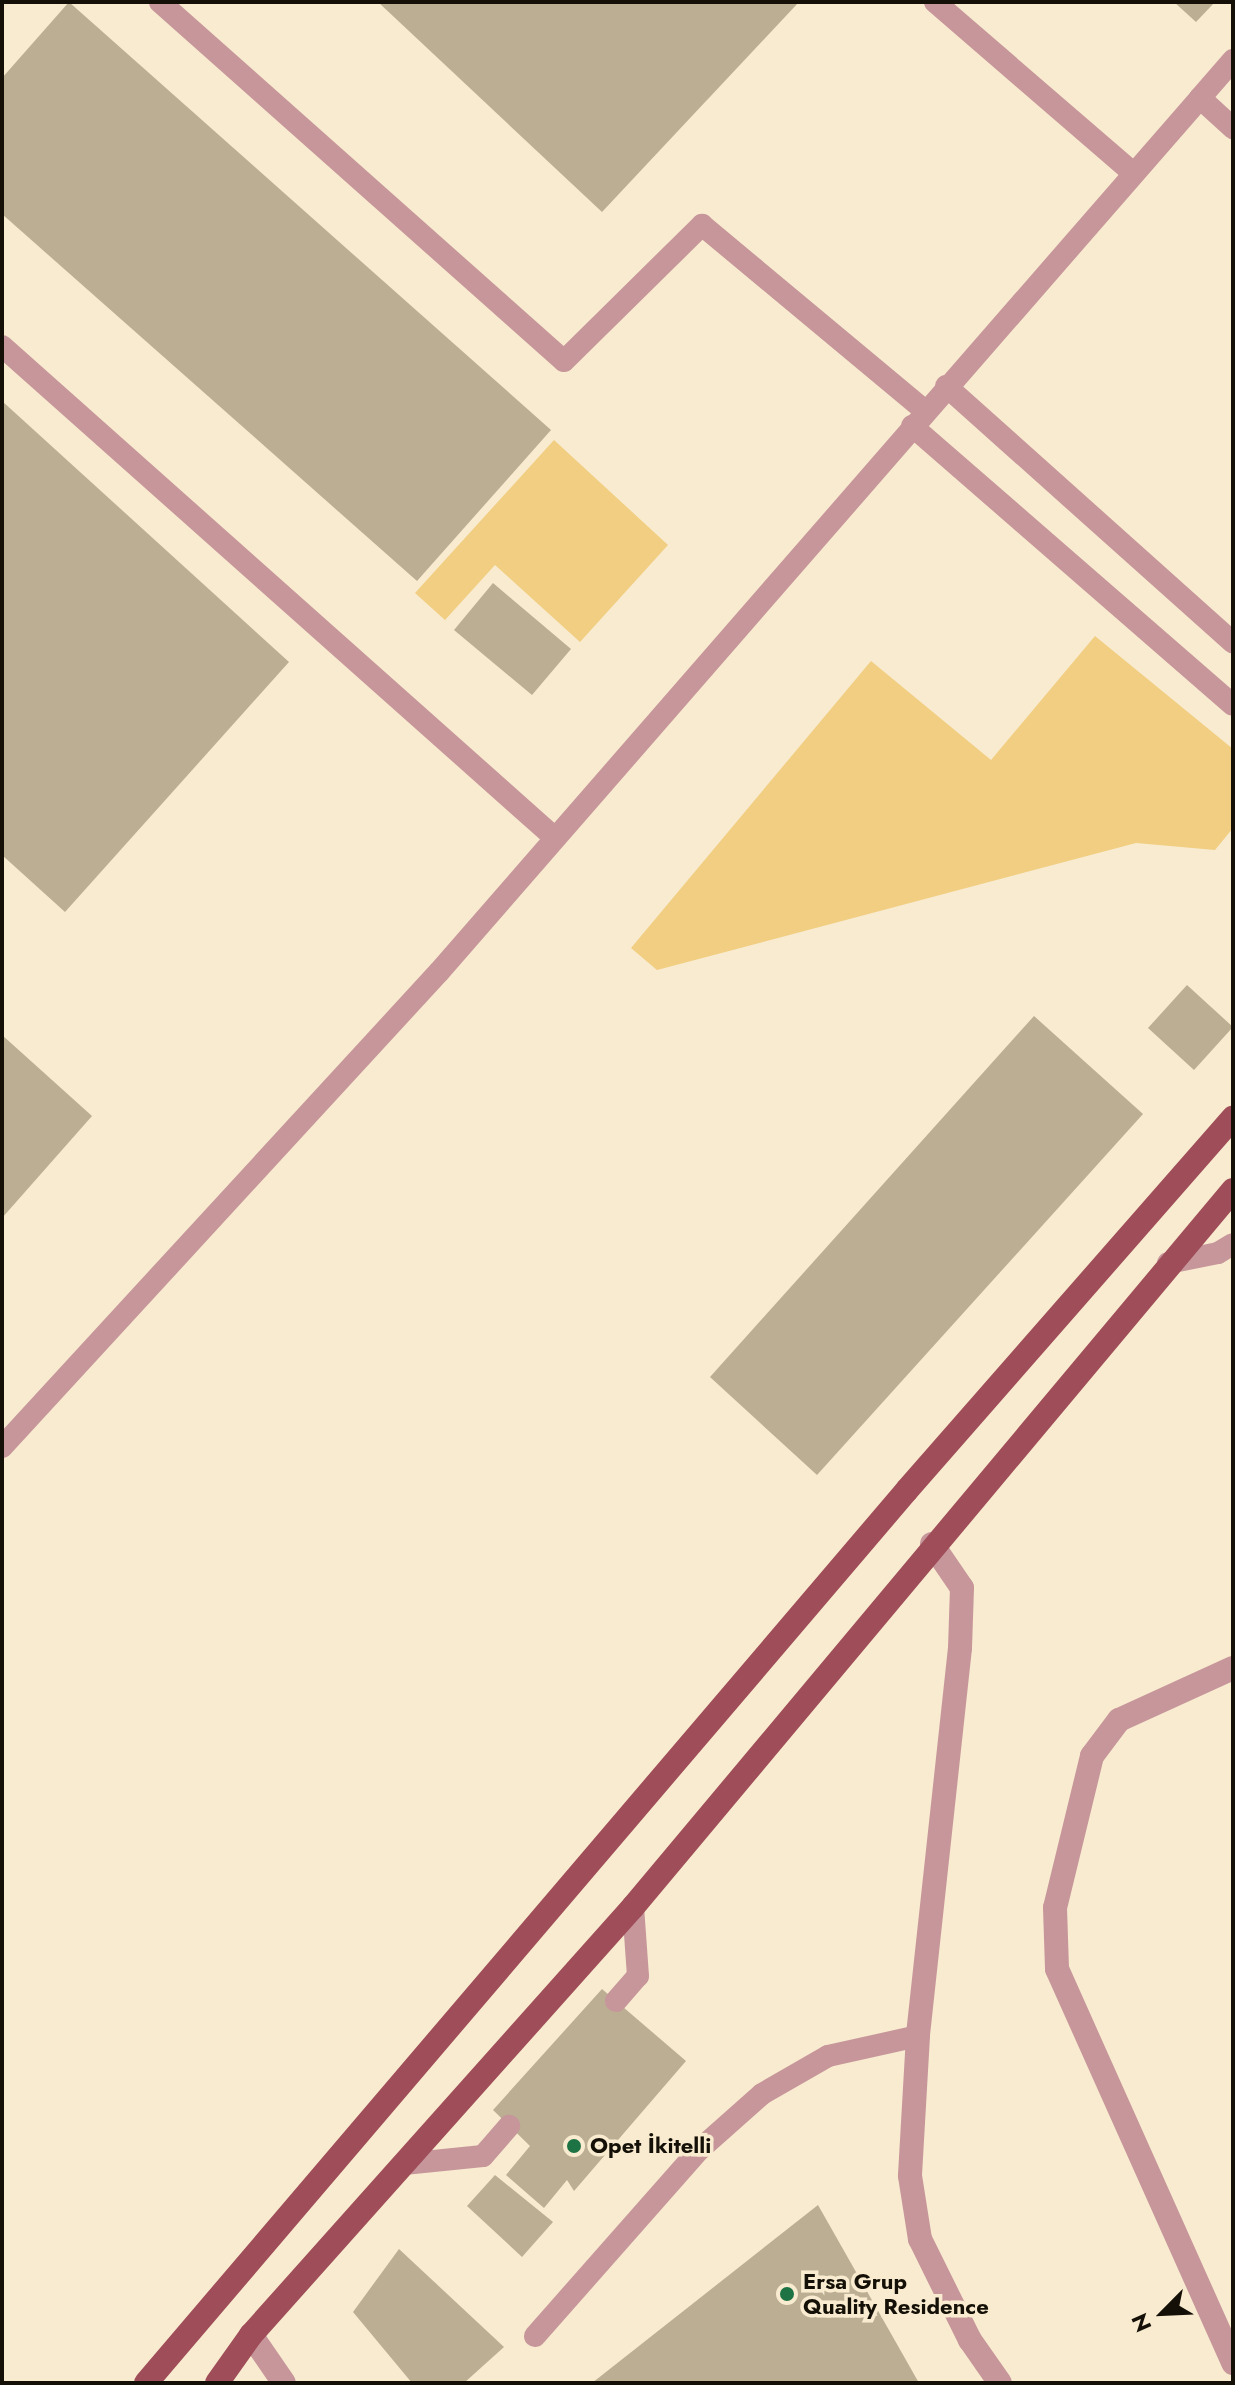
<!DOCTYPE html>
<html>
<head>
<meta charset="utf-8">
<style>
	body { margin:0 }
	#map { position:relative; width:1235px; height:2385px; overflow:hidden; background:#f8ebcf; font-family:Jost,sans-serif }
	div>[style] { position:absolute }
	.green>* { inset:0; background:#f1ce81 }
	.building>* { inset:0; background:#bbae93 }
	.lane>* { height:22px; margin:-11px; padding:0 11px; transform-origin:11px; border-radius:11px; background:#c7969b }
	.street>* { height:24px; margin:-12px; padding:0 12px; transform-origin:12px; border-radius:12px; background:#c7969b }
	.primary>* { height:24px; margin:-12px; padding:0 12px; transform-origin:12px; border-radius:12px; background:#9f4d59 }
	.dots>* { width:22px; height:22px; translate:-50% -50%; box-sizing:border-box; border:4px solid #f8ebcf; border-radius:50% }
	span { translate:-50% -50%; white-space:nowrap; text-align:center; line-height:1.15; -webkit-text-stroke:7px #f8ebcf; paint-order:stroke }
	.poi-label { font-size:22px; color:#141007; font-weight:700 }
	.left { translate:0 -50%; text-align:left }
	.frame { position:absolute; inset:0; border:4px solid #141007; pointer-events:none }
	.north { position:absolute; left:1123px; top:2273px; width:80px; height:80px; -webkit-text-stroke:6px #f8ebcf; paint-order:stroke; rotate:246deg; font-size:22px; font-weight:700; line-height:32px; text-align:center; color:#141007 }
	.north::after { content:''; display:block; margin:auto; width:28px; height:36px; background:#141007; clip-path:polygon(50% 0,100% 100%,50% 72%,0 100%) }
</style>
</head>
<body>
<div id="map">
	<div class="green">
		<i style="clip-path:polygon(554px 440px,668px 545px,580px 642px,495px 565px,445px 620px,415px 593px)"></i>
		<i style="clip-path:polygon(1095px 636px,1233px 749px,1233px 828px,1215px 850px,1136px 843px,657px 970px,631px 948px,871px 661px,991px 760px)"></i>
	</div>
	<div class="building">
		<i style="clip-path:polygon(69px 2px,551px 430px,417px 581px,2px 214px,2px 78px)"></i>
		<i style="clip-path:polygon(378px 2px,799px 2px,602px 212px)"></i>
		<i style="clip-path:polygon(1174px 2px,1215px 2px,1196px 22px)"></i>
		<i style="clip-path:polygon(2px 401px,289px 662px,65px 912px,2px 855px)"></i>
		<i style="clip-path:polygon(493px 583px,571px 649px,532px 695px,454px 630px)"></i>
		<i style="clip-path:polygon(1187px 985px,1233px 1027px,1194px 1070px,1148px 1028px)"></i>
		<i style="clip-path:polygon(1034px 1016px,1143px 1114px,817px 1475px,710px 1377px)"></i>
		<i style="clip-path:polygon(2px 1035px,92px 1116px,2px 1218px)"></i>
		<i style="clip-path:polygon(602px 1989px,686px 2061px,574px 2191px,567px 2180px,544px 2208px,506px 2175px,530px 2146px,493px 2110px)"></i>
		<i style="clip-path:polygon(495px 2175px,553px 2222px,522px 2257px,467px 2206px)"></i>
		<i style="clip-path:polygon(818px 2205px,919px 2383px,592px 2383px)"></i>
		<i style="clip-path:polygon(399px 2249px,504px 2347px,464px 2383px,412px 2383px,353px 2312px)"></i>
	</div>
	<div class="lane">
		<i style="left:160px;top:2px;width:540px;rotate:41.62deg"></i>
		<i style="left:564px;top:361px;width:194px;rotate:-44.6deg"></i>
		<i style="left:702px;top:225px;width:290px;rotate:39.8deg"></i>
		<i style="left:935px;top:2px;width:260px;rotate:40.8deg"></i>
		<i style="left:1233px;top:60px;width:50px;rotate:131deg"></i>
		<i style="left:1200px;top:98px;width:45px;rotate:42.3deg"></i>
		<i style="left:2px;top:346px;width:740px;rotate:41.66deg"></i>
		<i style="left:946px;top:386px;width:385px;rotate:41.8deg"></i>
		<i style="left:912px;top:426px;width:425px;rotate:41deg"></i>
		<i style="left:1168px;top:1263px;width:51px;rotate:-11.3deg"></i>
		<i style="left:1218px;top:1253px;width:17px;rotate:-31deg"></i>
		<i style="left:2px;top:1447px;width:645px;rotate:-47.39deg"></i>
		<i style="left:439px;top:972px;width:1159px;rotate:-48.95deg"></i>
		<i style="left:616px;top:2001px;width:33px;rotate:-49deg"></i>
		<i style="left:638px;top:1976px;width:69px;rotate:-94.1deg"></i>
		<i style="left:404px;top:2164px;width:79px;rotate:-5.8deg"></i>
		<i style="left:483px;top:2156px;width:40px;rotate:-49deg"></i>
		<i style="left:535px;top:2336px;width:248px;rotate:-48.6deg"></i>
		<i style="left:699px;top:2150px;width:84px;rotate:-41.6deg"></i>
		<i style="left:762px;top:2094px;width:76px;rotate:-29.9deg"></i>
		<i style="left:828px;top:2056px;width:92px;rotate:-12.5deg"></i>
	</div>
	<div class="street">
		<i style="left:932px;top:1544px;width:53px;rotate:55.7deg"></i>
		<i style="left:962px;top:1588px;width:60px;rotate:91.9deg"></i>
		<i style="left:960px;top:1648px;width:390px;rotate:96.2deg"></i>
		<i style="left:918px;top:2036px;width:140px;rotate:93.3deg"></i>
		<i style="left:910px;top:2176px;width:64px;rotate:81deg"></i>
		<i style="left:920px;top:2239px;width:113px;rotate:63.7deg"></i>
		<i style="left:970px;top:2340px;width:52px;rotate:55.1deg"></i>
		<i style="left:1233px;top:1668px;width:125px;rotate:155.5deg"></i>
		<i style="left:1119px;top:1720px;width:45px;rotate:126.9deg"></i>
		<i style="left:1092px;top:1756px;width:156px;rotate:103.7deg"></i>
		<i style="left:1055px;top:1908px;width:61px;rotate:88.1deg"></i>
		<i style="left:1057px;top:1969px;width:432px;rotate:65.9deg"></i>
		<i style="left:251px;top:2335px;width:58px;rotate:55.5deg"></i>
	</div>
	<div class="primary">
		<i style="left:146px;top:2383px;width:1173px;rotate:-49.56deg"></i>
		<i style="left:907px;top:1490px;width:495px;rotate:-48.8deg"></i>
		<i style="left:217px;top:2383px;width:59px;rotate:-54.7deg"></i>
		<i style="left:251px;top:2335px;width:574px;rotate:-48.25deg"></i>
		<i style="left:633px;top:1907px;width:935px;rotate:-50.08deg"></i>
	</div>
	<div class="dots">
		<i style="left:574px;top:2146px;background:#1e7345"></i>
		<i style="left:787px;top:2294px;background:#1e7345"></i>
	</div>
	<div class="poi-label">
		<span class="left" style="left:590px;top:2146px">Opet İkitelli</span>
		<span class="left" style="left:803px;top:2294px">Ersa Grup<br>Quality Residence</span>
	</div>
	<div class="frame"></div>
	<div class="north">N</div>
</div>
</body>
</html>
